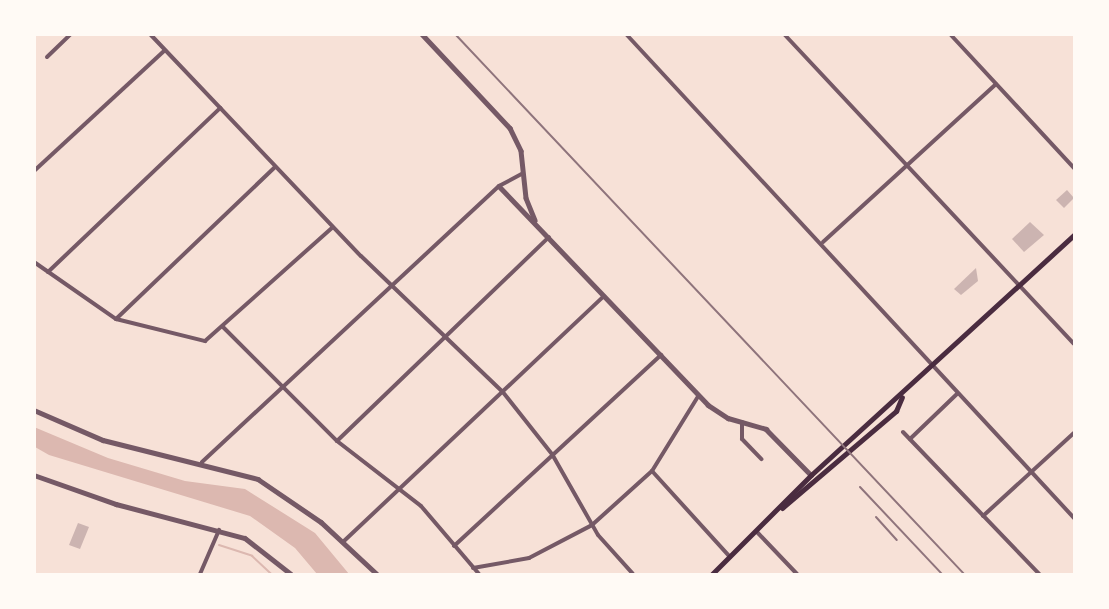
<!DOCTYPE html>
<html>
<head>
<meta charset="utf-8">
<style>
	body { margin:0 }
	#map { position:relative; width:1109px; height:609px; overflow:hidden; background:#f7e1d7; font-family:Signika,sans-serif }
	div>[style] { position:absolute }
	.water>* { inset:0; background:#dcb8b0 }
	.stream>* { height:2px; margin:-1px; padding:0 1px; transform-origin:1px; border-radius:1px; background:#dcb8b0 }
	.building>* { inset:0; background:#ccb4b1 }
	.minor>* { height:4px; margin:-2px; padding:0 2px; transform-origin:2px; border-radius:2px; background:#755966 }
	.tertiary>* { height:4.5px; margin:-2.25px; padding:0 2.25px; transform-origin:2.25px; border-radius:2.25px; background:#755966 }
	.secondary>* { height:5px; margin:-2.5px; padding:0 2.5px; transform-origin:2.5px; border-radius:2.5px; background:#4a2c40 }
	.rail>* { height:2px; margin:-1px; padding:0 1px; transform-origin:1px; border-radius:1px; background:#8f747c }
	span { translate:-50% -50%; white-space:nowrap; text-align:center; line-height:1.15; -webkit-text-stroke:5px #fffaf5; paint-order:stroke }
	.frame { position:absolute; inset:0; border:36px solid #fffaf5; pointer-events:none }
</style>
</head>
<body>
<div id="map">
	<div class="water">
		<i style="clip-path:polygon(34px 427px,108px 458px,185px 481px,245px 489px,315px 533px,349px 574px,317px 574px,295px 548px,250px 516px,49px 455px,35px 447px)"></i>
	</div>
	<div class="stream">
		<i style="left:219px;top:545px;width:35px;rotate:18deg"></i>
		<i style="left:252px;top:556px;width:26px;rotate:43deg"></i>
	</div>
	<div class="building">
		<i style="clip-path:polygon(1067px 190px,1074px 198px,1064px 208px,1056px 200px)"></i>
		<i style="clip-path:polygon(1030px 222px,1044px 235px,1024px 252px,1012px 239px)"></i>
		<i style="clip-path:polygon(976px 268px,978px 281px,961px 295px,954px 289px)"></i>
		<i style="clip-path:polygon(78px 523px,89px 527px,80px 549px,69px 545px)"></i>
	</div>
	<div class="minor">
		<i style="left:150px;top:34px;width:306px;rotate:46.5deg"></i>
		<i style="left:361px;top:256px;width:195px;rotate:43.8deg"></i>
		<i style="left:502px;top:391px;width:80px;rotate:51.6deg"></i>
		<i style="left:552px;top:454px;width:93px;rotate:60.4deg"></i>
		<i style="left:598px;top:535px;width:52px;rotate:48.1deg"></i>
		<i style="left:626px;top:34px;width:660px;rotate:47.21deg"></i>
		<i style="left:784px;top:34px;width:424px;rotate:46.9deg"></i>
		<i style="left:950px;top:34px;width:183px;rotate:47.2deg"></i>
		<i style="left:47px;top:57px;width:33px;rotate:-44deg"></i>
		<i style="left:34px;top:171px;width:178px;rotate:-42.7deg"></i>
		<i style="left:823px;top:242px;width:234px;rotate:-42.4deg"></i>
		<i style="left:34px;top:262px;width:100px;rotate:34.8deg"></i>
		<i style="left:116px;top:319px;width:92px;rotate:13.9deg"></i>
		<i style="left:205px;top:341px;width:171px;rotate:-41.7deg"></i>
		<i style="left:48px;top:272px;width:238px;rotate:-43.6deg"></i>
		<i style="left:116px;top:319px;width:220px;rotate:-43.7deg"></i>
		<i style="left:223px;top:327px;width:161px;rotate:45deg"></i>
		<i style="left:337px;top:441px;width:106px;rotate:37.7deg"></i>
		<i style="left:421px;top:506px;width:89px;rotate:49.5deg"></i>
		<i style="left:742px;top:422px;width:17px;rotate:90deg"></i>
		<i style="left:742px;top:439px;width:28px;rotate:46deg"></i>
		<i style="left:903px;top:432px;width:197px;rotate:46.2deg"></i>
		<i style="left:910px;top:439px;width:65px;rotate:-43.8deg"></i>
		<i style="left:337px;top:441px;width:294px;rotate:-43.9deg"></i>
		<i style="left:202px;top:462px;width:405px;rotate:-42.9deg"></i>
		<i style="left:499px;top:186px;width:26px;rotate:-28deg"></i>
		<i style="left:652px;top:471px;width:116px;rotate:47.8deg"></i>
		<i style="left:983px;top:516px;width:123px;rotate:-42.4deg"></i>
		<i style="left:757px;top:532px;width:58px;rotate:46.4deg"></i>
		<i style="left:344px;top:541px;width:357px;rotate:-43.3deg"></i>
		<i style="left:454px;top:546px;width:282px;rotate:-42.7deg"></i>
		<i style="left:473px;top:568px;width:57px;rotate:-10.1deg"></i>
		<i style="left:529px;top:558px;width:71px;rotate:-27.6deg"></i>
		<i style="left:592px;top:525px;width:81px;rotate:-42deg"></i>
		<i style="left:652px;top:471px;width:89px;rotate:-58.3deg"></i>
		<i style="left:200px;top:574px;width:48px;rotate:-66.6deg"></i>
	</div>
	<div class="tertiary">
		<i style="left:422px;top:34px;width:129px;rotate:46.9deg"></i>
		<i style="left:510px;top:128px;width:25px;rotate:64deg"></i>
		<i style="left:521px;top:151px;width:47px;rotate:83.9deg"></i>
		<i style="left:526px;top:198px;width:24px;rotate:68deg"></i>
		<i style="left:499px;top:186px;width:303px;rotate:46.3deg"></i>
		<i style="left:708px;top:405px;width:24px;rotate:33deg"></i>
		<i style="left:728px;top:418px;width:40px;rotate:16deg"></i>
		<i style="left:766px;top:429px;width:64px;rotate:45.6deg"></i>
		<i style="left:34px;top:410px;width:75px;rotate:23.5deg"></i>
		<i style="left:103px;top:440px;width:160px;rotate:14.1deg"></i>
		<i style="left:258px;top:479px;width:76px;rotate:34.3deg"></i>
		<i style="left:321px;top:522px;width:76px;rotate:42.9deg"></i>
		<i style="left:34px;top:475px;width:87px;rotate:19.5deg"></i>
		<i style="left:116px;top:504px;width:133px;rotate:14.8deg"></i>
		<i style="left:245px;top:538px;width:58px;rotate:38deg"></i>
	</div>
	<div class="secondary">
		<i style="left:782px;top:508px;width:150px;rotate:-40.4deg"></i>
		<i style="left:896px;top:411px;width:15px;rotate:-67deg"></i>
		<i style="left:712px;top:574px;width:140px;rotate:-45deg"></i>
		<i style="left:811px;top:475px;width:356px;rotate:-42.4deg"></i>
	</div>
	<div class="rail">
		<i style="left:455px;top:34px;width:742px;rotate:46.69deg"></i>
		<i style="left:860px;top:487px;width:120px;rotate:46.7deg"></i>
		<i style="left:876px;top:517px;width:31px;rotate:48deg"></i>
	</div>
	<div class="frame"></div>
</div>
</body>
</html>
